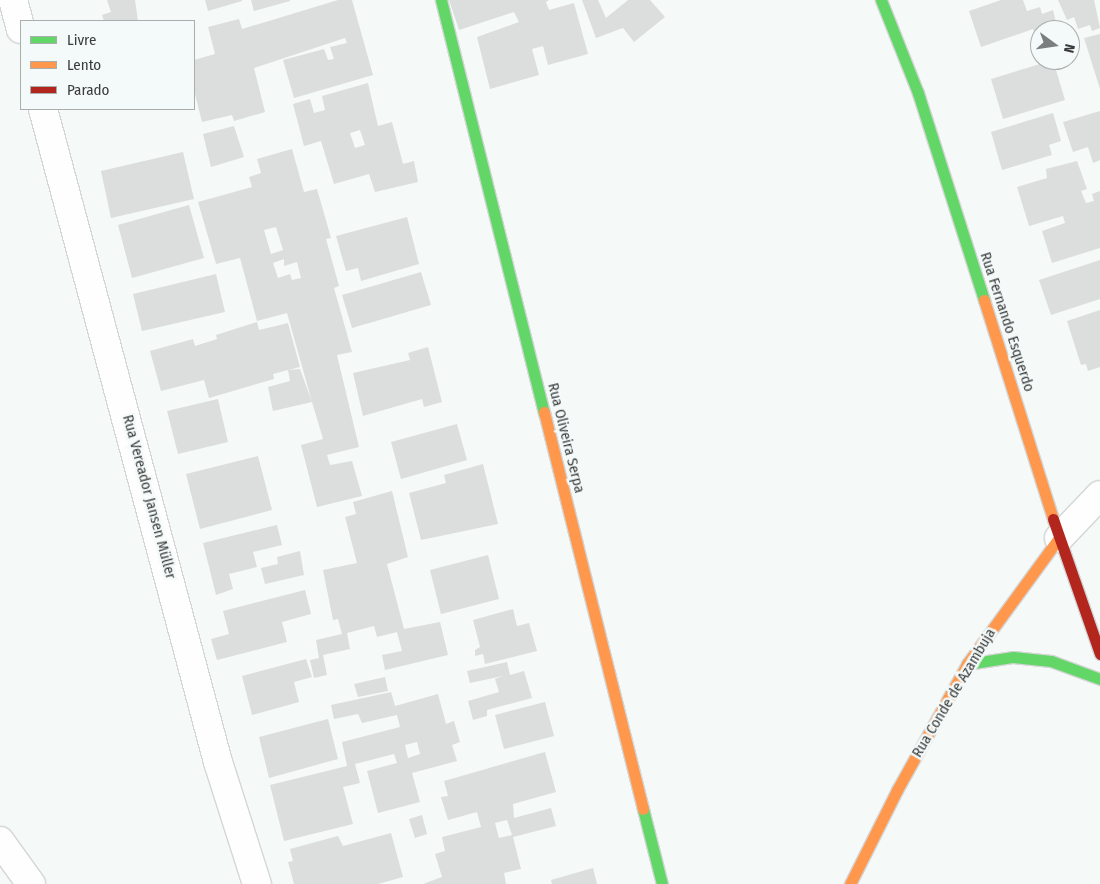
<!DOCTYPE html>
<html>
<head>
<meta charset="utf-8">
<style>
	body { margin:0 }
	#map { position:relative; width:1100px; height:884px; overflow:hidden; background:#f5f9f8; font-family:"Fira Sans Condensed",sans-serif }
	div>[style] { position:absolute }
	.building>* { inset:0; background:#dbdedc }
	.roads { filter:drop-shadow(1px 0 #d4d6d6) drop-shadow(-1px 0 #d4d6d6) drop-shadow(0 1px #d4d6d6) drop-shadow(0 -1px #d4d6d6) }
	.street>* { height:28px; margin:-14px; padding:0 14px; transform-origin:14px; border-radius:14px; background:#fefefe }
	.fast>* { height:11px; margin:-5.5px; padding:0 5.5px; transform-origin:5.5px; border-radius:5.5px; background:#63d668 }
	.slow>* { height:11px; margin:-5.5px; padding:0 5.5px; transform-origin:5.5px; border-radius:5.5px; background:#ff974d }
	.jam>* { height:11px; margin:-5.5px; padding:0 5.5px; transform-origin:5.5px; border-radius:5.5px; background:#b3261e }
	span { translate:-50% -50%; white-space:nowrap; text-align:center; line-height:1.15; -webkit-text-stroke:5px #f4faf9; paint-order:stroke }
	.street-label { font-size:15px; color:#3a3c3c }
	.legend { position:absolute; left:20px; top:20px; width:175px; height:90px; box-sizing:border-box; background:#f4faf9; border:1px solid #aaaead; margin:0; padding:6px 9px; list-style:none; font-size:15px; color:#3a3c3c }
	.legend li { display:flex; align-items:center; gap:10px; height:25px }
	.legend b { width:25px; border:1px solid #aaaead }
	.north { position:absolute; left:1030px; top:20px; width:50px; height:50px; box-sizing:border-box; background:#f4faf9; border:1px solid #aaaead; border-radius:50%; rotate:104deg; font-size:14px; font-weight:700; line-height:20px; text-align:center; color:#3a3c3c }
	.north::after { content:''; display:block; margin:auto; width:18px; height:22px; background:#7b7e7e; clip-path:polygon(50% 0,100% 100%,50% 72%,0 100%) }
</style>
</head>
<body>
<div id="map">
	<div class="building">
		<i style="clip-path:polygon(107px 0,135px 0,138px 21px,104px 21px,102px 15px,111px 12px)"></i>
		<i style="clip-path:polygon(205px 0,242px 0,242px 1px,208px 11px)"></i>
		<i style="clip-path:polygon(251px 0,290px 0,290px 1px,254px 11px)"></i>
		<i style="clip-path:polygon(338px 0,352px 0,373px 75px,294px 98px,283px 60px,324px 49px,328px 60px,334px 59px,330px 47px,347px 43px,345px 38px,254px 68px,265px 112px,234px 121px,232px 115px,202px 122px,194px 90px,194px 60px,215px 54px,208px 27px,239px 19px,242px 29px)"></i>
		<i style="clip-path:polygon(449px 0,549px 0,546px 2px,549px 10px,574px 3px,588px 54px,548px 65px,543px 46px,532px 49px,539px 75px,490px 89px,477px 37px,519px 22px,514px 12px,459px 30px)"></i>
		<i style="clip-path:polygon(582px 0,598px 0,606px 18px,628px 0,650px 0,665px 17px,634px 42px,623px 28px,596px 38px)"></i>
		<i style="clip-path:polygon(1001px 0,1023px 0,1027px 11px,1040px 7px,1042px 14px,1053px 10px,1058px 30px,1040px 30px,1038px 43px,1033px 29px,981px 47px,969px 11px)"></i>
		<i style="clip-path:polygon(1058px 0,1094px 0,1100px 28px,1092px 31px,1090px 25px,1078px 29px,1074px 17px,1067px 20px)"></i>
		<i style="clip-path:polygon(1100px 34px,1100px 89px,1084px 38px)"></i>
		<i style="clip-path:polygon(1053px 60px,1065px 100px,1003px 119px,991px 79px)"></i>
		<i style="clip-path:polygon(evenodd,368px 83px,378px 126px,392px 122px,403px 164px,414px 161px,418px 182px,375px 192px,369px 174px,334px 184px,321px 141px,304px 146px,293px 104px,310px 99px,314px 113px,325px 110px,322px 96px,368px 83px,360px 130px,365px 145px,355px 148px,350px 133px,360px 130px)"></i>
		<i style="clip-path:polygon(1100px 111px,1100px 160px,1093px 163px,1088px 147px,1073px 152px,1063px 122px)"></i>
		<i style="clip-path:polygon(1053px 113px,1061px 141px,1049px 145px,1052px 155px,1002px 170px,991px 132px)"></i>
		<i style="clip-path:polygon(234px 126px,244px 157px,211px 167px,203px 134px)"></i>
		<i style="clip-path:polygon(evenodd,292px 149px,304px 192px,317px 189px,331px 238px,326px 239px,339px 286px,334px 288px,352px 352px,337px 355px,359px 447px,327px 455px,330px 465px,352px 461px,362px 496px,317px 507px,301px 445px,323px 439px,312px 402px,273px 411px,268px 387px,290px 381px,288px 370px,273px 374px,274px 379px,209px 398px,204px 380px,161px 391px,150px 351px,193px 339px,195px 346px,217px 339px,216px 335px,257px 322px,259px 330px,288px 323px,300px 367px,288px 370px,300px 369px,312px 402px,287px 313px,257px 321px,240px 258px,216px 264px,198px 202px,252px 187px,249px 177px,261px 173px,257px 159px,292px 149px,276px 227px,283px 250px,271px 254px,264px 230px,276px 227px,292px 149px,284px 259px,284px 266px,297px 262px,301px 278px,292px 280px,290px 274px,278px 278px,273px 263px,284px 259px)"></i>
		<i style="clip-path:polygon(183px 152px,194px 199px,111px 218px,101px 171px)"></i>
		<i style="clip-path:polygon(1077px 161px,1087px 189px,1081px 191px,1086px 203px,1094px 201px,1092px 194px,1100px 191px,1100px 248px,1052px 263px,1042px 231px,1065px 223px,1063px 216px,1029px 226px,1017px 187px,1047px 178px,1046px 169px)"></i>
		<i style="clip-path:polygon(189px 205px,204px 258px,132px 278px,118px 225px)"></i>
		<i style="clip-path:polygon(407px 217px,419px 264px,361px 281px,358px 268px,346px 271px,336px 236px)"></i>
		<i style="clip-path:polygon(1100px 260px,1100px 299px,1051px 315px,1039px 280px)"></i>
		<i style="clip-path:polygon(421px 272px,431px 305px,352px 328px,342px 295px)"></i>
		<i style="clip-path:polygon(216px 274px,225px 312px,142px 331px,133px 294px)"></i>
		<i style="clip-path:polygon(1100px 310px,1100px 367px,1088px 371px,1086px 364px,1081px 365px,1067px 321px)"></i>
		<i style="clip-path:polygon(428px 347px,442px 402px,424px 407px,422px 399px,363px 416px,353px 373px,410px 360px,408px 353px)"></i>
		<i style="clip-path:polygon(218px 399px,228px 442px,178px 454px,167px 411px)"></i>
		<i style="clip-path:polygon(457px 424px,467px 460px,401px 479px,391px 442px)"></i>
		<i style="clip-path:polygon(258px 456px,272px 510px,200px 529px,186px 474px)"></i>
		<i style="clip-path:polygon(483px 464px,498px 524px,421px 540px,409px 493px,446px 483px,444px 475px)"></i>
		<i style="clip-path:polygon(392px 491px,408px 557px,387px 564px,404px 629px,440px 622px,448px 655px,385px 670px,382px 655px,402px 651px,397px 632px,377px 637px,374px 626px,347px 633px,350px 649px,323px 655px,327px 675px,314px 678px,310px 660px,319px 658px,316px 640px,342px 634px,338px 619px,333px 620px,323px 570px,357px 563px,345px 517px,356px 514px,353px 502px)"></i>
		<i style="clip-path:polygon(277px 525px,282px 545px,253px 552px,257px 567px,229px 574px,233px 589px,216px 595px,203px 543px)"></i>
		<i style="clip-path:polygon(300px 551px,304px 575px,265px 584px,261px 568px,278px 564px,277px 557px)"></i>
		<i style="clip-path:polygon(488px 555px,499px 599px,441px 614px,430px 570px)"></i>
		<i style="clip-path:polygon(305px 590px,311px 614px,282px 622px,287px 642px,217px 660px,211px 639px,229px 634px,223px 611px)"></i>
		<i style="clip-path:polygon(513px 609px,517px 626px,529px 623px,537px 651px,485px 664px,483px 654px,475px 656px,475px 650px,480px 647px,473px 620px)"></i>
		<i style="clip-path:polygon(306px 659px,312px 677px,294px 682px,299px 702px,252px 715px,242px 676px)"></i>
		<i style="clip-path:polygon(507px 662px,510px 675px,524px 671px,532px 698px,487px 710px,487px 716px,473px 720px,468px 701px,499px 692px,495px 679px,503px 676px,470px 683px,467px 671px)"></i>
		<i style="clip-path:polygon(385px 677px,388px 691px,358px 697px,354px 684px)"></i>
		<i style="clip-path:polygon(evenodd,391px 692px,395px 706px,438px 694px,446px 724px,454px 721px,460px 742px,452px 745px,457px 761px,412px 773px,420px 802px,378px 813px,367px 771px,397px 763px,394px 754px,355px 764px,360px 783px,343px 787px,353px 824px,284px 841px,270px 785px,347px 766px,342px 742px,400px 727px,397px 715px,362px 723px,358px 714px,334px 719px,331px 705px,391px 692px,417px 742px,420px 754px,408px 758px,405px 745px,417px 742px)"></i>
		<i style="clip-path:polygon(545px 702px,554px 736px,504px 749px,495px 715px)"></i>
		<i style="clip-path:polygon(328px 719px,338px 759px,269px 778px,259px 737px)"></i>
		<i style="clip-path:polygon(evenodd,545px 752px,556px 792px,513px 804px,514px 818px,551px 808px,556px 826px,513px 837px,521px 869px,504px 873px,506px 884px,423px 884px,442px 877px,435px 854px,445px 851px,442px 837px,481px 827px,477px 812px,448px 820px,441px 797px,448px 796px,444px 781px,545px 752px,507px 820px,512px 835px,499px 838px,495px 823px,507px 820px)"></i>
		<i style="clip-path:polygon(422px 815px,427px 834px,415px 838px,409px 819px)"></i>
		<i style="clip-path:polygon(391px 833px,403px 877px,378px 884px,294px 884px,288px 862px,293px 861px,290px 849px,338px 836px,343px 846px)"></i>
		<i style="clip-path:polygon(593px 868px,597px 884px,552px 884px,551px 880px)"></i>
	</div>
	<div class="roads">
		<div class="street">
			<i style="left:13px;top:0;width:30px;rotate:75deg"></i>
			<i style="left:43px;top:109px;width:676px;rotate:75deg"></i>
			<i style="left:218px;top:762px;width:128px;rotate:72.3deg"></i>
			<i style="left:1059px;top:538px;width:59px;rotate:-46.4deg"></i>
			<i style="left:0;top:841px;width:53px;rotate:54.2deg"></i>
		</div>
		<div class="fast">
			<i style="left:441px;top:0;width:425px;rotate:76deg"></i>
			<i style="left:881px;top:0;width:100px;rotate:68.3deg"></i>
			<i style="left:918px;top:93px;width:217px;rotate:72.3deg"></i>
			<i style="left:967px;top:664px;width:47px;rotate:-8.7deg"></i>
			<i style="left:1013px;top:657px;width:38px;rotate:6deg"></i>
			<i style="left:1051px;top:661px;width:52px;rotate:20.2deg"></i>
			<i style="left:643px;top:809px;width:77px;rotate:75.8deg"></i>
		</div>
		<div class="slow">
			<i style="left:984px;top:300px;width:230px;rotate:72.5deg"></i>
			<i style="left:544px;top:412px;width:409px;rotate:76deg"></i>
			<i style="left:850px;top:884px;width:105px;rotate:-63.4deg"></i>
			<i style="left:897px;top:790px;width:144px;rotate:-60.9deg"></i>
			<i style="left:967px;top:664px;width:156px;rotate:-53.9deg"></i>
		</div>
		<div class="jam">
			<i style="left:1053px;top:519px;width:143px;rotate:70.8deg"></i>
		</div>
	</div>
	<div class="street-label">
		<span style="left:1007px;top:322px;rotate:72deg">Rua Fernando Esquerdo</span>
		<span style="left:566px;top:438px;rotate:76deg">Rua Oliveira Serpa</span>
		<span style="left:149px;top:497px;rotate:75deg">Rua Vereador Jansen Müller</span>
		<span style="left:954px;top:693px;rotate:-59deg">Rua Conde de Azambuja</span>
	</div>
	<ul class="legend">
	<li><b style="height:6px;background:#63d668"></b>Livre</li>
	<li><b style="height:6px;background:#ff974d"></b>Lento</li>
	<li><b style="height:6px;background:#b3261e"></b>Parado</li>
	</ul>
	<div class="north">N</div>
</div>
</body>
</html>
